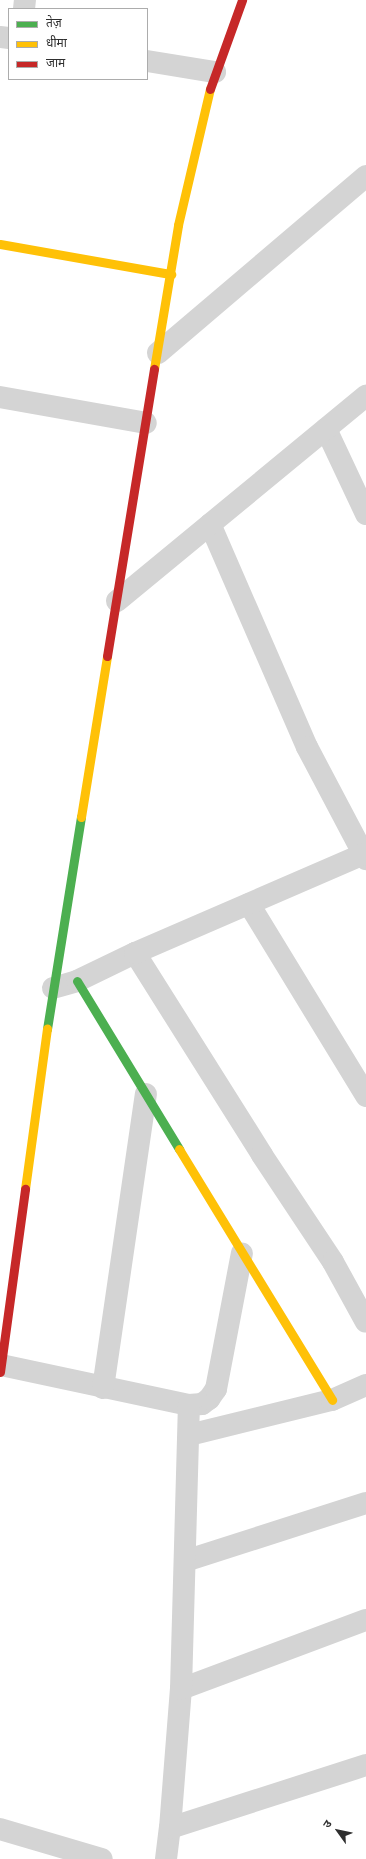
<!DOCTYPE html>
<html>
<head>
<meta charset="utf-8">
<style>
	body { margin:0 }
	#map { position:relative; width:366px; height:1859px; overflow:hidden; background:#fff; font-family:Raleway,"Noto Sans Devanagari",sans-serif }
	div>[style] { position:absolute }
	.street>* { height:22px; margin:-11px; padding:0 11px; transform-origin:11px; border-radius:11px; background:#d4d4d4 }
	.fast>* { height:9px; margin:-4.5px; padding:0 4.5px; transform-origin:4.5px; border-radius:4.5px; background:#4caf50 }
	.slow>* { height:9px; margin:-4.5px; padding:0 4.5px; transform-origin:4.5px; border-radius:4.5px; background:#ffc107 }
	.jam>* { height:9px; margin:-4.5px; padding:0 4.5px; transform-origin:4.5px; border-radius:4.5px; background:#c62828 }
	span { translate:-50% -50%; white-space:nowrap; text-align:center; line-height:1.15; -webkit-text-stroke:4px #fff; paint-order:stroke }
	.legend { position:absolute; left:8px; top:8px; width:140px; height:72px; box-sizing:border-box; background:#fff; border:1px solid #acacac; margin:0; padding:5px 7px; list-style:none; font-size:12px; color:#2f2f2f }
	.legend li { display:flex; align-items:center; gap:8px; height:20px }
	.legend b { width:20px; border:1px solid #acacac }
	.north { position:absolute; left:318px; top:1811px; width:40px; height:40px; -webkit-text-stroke:3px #fff; paint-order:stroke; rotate:303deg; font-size:11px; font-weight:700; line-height:16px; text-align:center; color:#2f2f2f }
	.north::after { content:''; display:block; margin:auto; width:14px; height:18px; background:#2f2f2f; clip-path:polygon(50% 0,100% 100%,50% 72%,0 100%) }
</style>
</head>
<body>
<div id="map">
	<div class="street">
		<i style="left:24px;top:9px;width:9px;rotate:-84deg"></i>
		<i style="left:0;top:37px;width:9px;rotate:6deg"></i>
		<i style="left:147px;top:61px;width:69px;rotate:9.2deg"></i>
		<i style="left:158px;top:353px;width:273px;rotate:-40.4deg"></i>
		<i style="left:0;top:397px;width:148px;rotate:10.1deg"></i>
		<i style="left:326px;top:429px;width:94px;rotate:64.8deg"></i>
		<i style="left:210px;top:524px;width:243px;rotate:66.5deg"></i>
		<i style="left:307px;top:747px;width:127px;rotate:62.2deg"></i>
		<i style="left:117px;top:601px;width:323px;rotate:-39.5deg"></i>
		<i style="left:249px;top:904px;width:225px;rotate:58.6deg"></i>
		<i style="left:135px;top:953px;width:239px;rotate:57.8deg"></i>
		<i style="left:262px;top:1155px;width:128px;rotate:56.4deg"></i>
		<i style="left:333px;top:1262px;width:68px;rotate:61.2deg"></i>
		<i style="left:53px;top:988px;width:25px;rotate:-16deg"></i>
		<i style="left:77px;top:981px;width:64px;rotate:-25.8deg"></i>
		<i style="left:135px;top:953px;width:252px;rotate:-23.4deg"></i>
		<i style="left:1px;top:1365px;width:192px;rotate:12deg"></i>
		<i style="left:189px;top:1405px;width:13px;rotate:-4deg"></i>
		<i style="left:202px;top:1404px;width:9px;rotate:-36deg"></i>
		<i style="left:209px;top:1399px;width:12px;rotate:-55deg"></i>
		<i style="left:216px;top:1389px;width:138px;rotate:-79.2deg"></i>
		<i style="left:103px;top:1388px;width:297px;rotate:-81.7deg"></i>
		<i style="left:189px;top:1435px;width:147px;rotate:-13.8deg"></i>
		<i style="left:332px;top:1400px;width:37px;rotate:-24deg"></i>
		<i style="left:185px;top:1561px;width:190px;rotate:-17.8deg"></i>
		<i style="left:181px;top:1689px;width:197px;rotate:-20.5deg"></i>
		<i style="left:170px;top:1828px;width:206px;rotate:-17.8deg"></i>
		<i style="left:0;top:1829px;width:106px;rotate:16.4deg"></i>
		<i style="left:166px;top:1859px;width:31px;rotate:-83deg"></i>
		<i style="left:170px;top:1828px;width:139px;rotate:-85.5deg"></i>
		<i style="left:181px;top:1689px;width:284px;rotate:-88.4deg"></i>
	</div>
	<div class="fast">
		<i style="left:77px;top:981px;width:197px;rotate:58.7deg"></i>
		<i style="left:47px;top:1029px;width:215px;rotate:-80.9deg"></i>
	</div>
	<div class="slow">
		<i style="left:0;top:244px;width:174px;rotate:10deg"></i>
		<i style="left:154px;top:369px;width:146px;rotate:-80.5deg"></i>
		<i style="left:178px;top:225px;width:140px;rotate:-76.8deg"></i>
		<i style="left:81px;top:817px;width:163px;rotate:-80.8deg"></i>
		<i style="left:179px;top:1149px;width:294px;rotate:58.6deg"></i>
		<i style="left:25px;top:1189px;width:162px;rotate:-82.2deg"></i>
	</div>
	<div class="jam">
		<i style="left:210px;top:89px;width:95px;rotate:-70.2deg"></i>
		<i style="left:107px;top:656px;width:291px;rotate:-80.7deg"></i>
		<i style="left:0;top:1372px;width:185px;rotate:-82.2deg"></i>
	</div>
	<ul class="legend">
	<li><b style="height:5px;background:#4caf50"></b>तेज़</li>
	<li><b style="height:5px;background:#ffc107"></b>धीमा</li>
	<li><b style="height:5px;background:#c62828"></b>जाम</li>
	</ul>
	<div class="north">उ</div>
</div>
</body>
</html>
